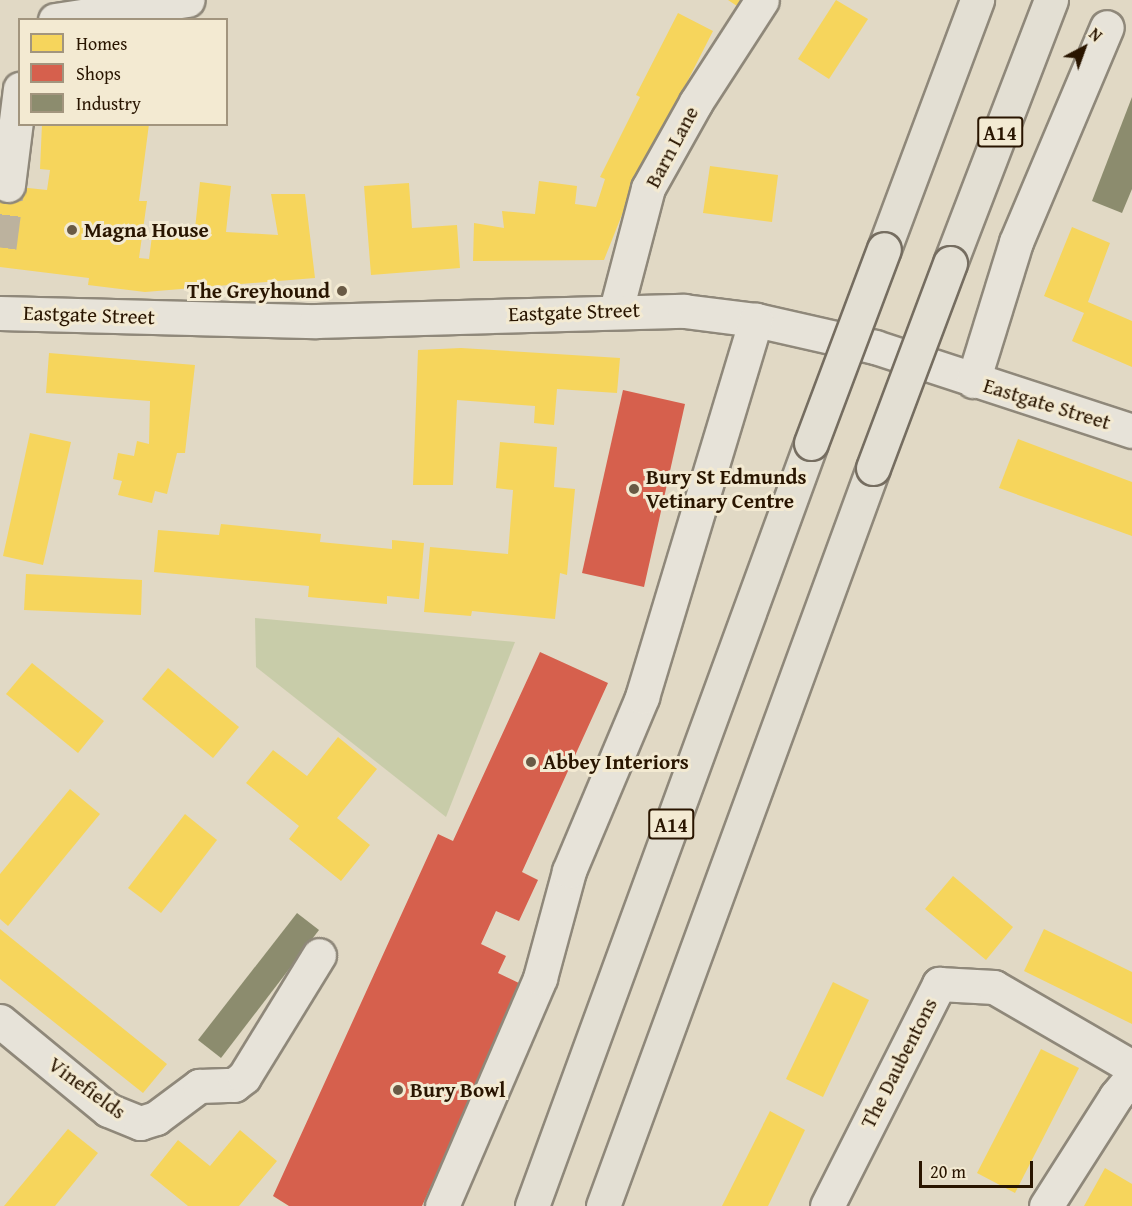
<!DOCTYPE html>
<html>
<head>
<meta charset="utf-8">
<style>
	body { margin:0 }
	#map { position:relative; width:1132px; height:1206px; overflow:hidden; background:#e1d9c5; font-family:"Gentium Book Plus",serif }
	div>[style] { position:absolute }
	.green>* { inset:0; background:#c8cca9 }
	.homes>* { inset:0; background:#f6d55c }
	.shops>* { inset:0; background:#d6604d }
	.industry>* { inset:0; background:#8c8c6e }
	.minor-tunnel>* { height:33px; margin-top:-16.5px; transform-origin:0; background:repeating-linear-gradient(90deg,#bcb29e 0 33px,transparent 0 49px) }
	.roads { filter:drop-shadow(2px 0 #8f887a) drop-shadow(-2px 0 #8f887a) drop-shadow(0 2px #8f887a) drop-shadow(0 -2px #8f887a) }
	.minor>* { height:33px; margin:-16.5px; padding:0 16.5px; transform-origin:16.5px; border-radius:16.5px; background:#e7e3d9 }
	.highway>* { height:33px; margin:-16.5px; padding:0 16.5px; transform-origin:16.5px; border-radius:16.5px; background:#e3dfd3 }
	.bridges { filter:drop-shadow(2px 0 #756d60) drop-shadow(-2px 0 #756d60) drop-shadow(0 2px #756d60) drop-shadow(0 -2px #756d60) }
	.highway-bridge>* { height:33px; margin:-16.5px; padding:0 16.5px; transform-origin:16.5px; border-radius:16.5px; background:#e3dfd3 }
	.dots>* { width:16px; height:16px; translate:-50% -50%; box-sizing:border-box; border:3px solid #f3ead2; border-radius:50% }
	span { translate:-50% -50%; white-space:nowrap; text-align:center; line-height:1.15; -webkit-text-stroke:6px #f3ead2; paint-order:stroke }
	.shield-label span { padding:2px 4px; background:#f3ead2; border:2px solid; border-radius:4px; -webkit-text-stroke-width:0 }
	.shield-label { font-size:20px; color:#291500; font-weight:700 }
	.street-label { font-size:21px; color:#291500 }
	.poi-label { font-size:21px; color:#291500; font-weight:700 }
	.left { translate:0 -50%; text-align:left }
	.right { translate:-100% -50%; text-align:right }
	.legend { position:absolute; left:18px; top:18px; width:210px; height:108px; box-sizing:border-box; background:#f3ead2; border:2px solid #a2957e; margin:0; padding:8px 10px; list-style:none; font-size:18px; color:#291500 }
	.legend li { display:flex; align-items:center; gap:12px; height:30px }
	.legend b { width:30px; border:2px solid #a2957e }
	.north { position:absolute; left:1054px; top:18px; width:60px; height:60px; -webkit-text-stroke:4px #f3ead2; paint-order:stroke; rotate:41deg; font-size:16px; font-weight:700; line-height:24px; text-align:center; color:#291500 }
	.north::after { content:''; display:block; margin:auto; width:21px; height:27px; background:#291500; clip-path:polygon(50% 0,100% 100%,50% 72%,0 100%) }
	.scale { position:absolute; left:919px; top:1161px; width:114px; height:27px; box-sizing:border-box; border:3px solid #291500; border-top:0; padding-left:8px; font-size:18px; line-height:21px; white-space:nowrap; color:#291500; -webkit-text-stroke:4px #f3ead2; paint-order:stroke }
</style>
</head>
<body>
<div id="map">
	<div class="green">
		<i style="clip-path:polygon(255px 618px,515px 642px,446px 817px,256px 667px)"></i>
	</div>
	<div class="homes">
		<i style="clip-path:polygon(728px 0,741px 0,737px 6px)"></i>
		<i style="clip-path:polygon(836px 0,868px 19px,829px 79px,798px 59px)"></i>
		<i style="clip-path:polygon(678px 13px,713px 31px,631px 192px,604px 260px,473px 261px,474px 223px,504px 228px,502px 211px,535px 214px,539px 181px,577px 186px,575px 204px,596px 207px,605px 179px,600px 177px,640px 97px,636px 95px)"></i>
		<i style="clip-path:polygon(42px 124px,149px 124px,139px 201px,147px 201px,139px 258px,149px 259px,152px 236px,194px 238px,200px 182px,231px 186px,226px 232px,278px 235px,271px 194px,305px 194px,315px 278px,145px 292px,88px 285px,89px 278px,0 267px,0 185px,47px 190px,50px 170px,40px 169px)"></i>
		<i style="clip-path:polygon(710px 166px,778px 175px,772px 222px,703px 213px)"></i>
		<i style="clip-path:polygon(409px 183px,412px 228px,457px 225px,460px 268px,371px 275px,364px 186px)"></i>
		<i style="clip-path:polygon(1072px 227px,1110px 243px,1088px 302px,1132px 321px,1132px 367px,1072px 341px,1084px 313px,1044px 296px)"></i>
		<i style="clip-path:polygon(461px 348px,620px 358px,617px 393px,557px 389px,554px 425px,534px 423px,535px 406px,457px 400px,453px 485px,413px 485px,418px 350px)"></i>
		<i style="clip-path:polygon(49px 353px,195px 365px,185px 453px,177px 453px,167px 494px,155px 491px,152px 503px,118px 495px,122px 481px,113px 479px,118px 453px,134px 456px,137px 441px,149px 444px,150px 401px,46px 393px)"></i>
		<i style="clip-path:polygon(30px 433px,71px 442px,43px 565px,3px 556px)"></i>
		<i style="clip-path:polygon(1018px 439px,1132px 482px,1132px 536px,999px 488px)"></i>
		<i style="clip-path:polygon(500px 442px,557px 447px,554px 487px,575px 489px,567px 575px,560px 573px,555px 619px,472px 611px,471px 616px,424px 612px,430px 547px,508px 554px,513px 490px,496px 488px)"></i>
		<i style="clip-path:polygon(221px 524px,321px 534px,320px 542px,392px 549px,392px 540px,424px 543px,419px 599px,387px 596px,387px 604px,308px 597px,309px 586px,154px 572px,158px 530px,219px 535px)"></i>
		<i style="clip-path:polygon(26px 574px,142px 580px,141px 615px,24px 610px)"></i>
		<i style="clip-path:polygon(32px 663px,104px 721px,78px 753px,6px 694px)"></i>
		<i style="clip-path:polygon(168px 668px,239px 727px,213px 758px,142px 699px)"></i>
		<i style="clip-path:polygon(338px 737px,377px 769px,337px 818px,370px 845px,341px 881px,289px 839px,299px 826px,246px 783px,273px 750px,307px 776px)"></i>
		<i style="clip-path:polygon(70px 789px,100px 814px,8px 926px,0 919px,0 874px)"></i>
		<i style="clip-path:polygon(185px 814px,217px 840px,161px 913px,128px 888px)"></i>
		<i style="clip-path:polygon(953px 876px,1013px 927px,986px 960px,925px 909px)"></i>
		<i style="clip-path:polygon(0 929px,167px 1064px,143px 1093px,0 979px)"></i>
		<i style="clip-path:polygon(1044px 929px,1132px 972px,1132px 1024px,1024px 971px)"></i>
		<i style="clip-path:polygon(833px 982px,869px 1000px,823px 1097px,786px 1079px)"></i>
		<i style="clip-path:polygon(1041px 1049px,1079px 1068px,1015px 1193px,977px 1173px)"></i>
		<i style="clip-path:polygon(770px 1111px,805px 1130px,768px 1206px,722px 1206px)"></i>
		<i style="clip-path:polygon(68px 1129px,98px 1153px,55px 1206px,4px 1206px)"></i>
		<i style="clip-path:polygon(240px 1130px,277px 1161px,239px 1206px,188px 1206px,150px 1175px,178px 1140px,210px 1166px)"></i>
		<i style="clip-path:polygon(1105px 1168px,1132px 1184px,1132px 1206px,1084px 1206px)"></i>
	</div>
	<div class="shops">
		<i style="clip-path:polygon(623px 390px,685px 404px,644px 587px,582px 573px)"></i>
		<i style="clip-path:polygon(540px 652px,608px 683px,522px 872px,538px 880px,519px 921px,496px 911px,481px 944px,506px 956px,498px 973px,523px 985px,422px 1206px,289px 1206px,273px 1196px,438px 834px,453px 841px)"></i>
	</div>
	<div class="industry">
		<i style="clip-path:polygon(1132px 97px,1132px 189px,1122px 213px,1092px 201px)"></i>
		<i style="clip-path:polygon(297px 913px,319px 930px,221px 1058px,198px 1040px)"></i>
	</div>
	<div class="minor-tunnel">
		<i style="left:0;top:247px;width:63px;rotate:-82.6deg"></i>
	</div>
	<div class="roads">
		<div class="minor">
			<i style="left:55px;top:20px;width:134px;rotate:-8.6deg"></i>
			<i style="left:8px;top:185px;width:97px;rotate:-82.9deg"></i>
			<i style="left:616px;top:310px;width:126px;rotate:-75.3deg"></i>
			<i style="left:648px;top:188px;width:98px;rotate:-60.8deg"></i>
			<i style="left:696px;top:102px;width:121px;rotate:-57.1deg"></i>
			<i style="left:0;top:313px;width:316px;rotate:1.5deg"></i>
			<i style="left:316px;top:321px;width:368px;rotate:-1.6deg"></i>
			<i style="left:684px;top:311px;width:73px;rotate:7.1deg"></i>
			<i style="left:756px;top:320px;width:122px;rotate:12.8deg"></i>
			<i style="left:875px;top:347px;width:270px;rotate:18.1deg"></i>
			<i style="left:973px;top:381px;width:145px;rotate:-72.8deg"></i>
			<i style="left:1016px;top:242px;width:233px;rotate:-67.1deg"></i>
			<i style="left:0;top:1021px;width:140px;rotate:39.5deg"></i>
			<i style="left:108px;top:1110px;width:35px;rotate:22deg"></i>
			<i style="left:140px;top:1123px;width:17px;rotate:-17deg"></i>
			<i style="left:156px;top:1118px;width:54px;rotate:-36.7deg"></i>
			<i style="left:199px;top:1086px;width:35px;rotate:-2deg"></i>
			<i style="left:234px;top:1085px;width:13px;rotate:-39deg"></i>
			<i style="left:244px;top:1077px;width:143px;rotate:-58.4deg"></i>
			<i style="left:442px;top:1206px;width:248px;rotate:-66.7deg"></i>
			<i style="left:540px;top:978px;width:111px;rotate:-74.8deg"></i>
			<i style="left:569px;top:871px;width:189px;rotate:-67.2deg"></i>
			<i style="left:642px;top:697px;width:394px;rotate:-73.2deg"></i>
			<i style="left:827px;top:1206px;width:249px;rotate:-63.2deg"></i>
			<i style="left:939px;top:984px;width:55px;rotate:3.1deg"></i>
			<i style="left:994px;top:987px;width:160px;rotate:30.1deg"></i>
			<i style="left:1046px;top:1206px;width:130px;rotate:-57.5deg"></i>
			<i style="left:1116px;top:1096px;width:25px;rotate:-50deg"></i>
		</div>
		<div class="highway">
			<i style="left:884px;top:249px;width:266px;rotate:-69.5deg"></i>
			<i style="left:950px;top:263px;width:282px;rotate:-69deg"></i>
			<i style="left:532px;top:1206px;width:812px;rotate:-69.91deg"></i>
			<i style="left:603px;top:1206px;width:786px;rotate:-69.9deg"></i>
		</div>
	</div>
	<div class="bridges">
		<div class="highway-bridge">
			<i style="left:811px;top:443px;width:207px;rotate:-69.4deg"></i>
			<i style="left:873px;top:468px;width:219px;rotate:-69.4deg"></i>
		</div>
	</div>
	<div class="dots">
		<i style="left:72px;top:230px;background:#695a45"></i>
		<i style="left:342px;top:291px;background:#695a45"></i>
		<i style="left:634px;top:489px;background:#695a45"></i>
		<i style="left:531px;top:762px;background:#695a45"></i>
		<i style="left:398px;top:1090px;background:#695a45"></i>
	</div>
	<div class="shield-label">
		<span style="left:1000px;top:132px">A14</span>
		<span style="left:671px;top:824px">A14</span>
	</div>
	<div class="street-label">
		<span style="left:672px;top:147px;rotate:-62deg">Barn Lane</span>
		<span style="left:574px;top:312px;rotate:-2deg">Eastgate Street</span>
		<span style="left:89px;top:315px;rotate:2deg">Eastgate Street</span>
		<span style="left:1047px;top:404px;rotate:17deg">Eastgate Street</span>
		<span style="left:899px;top:1063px;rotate:-63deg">The Daubentons</span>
		<span style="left:87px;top:1088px;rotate:36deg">Vinefields</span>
	</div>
	<div class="poi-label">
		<span class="left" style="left:84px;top:230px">Magna House</span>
		<span class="right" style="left:330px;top:291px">The Greyhound</span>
		<span class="left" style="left:646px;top:489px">Bury St Edmunds<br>Vetinary Centre</span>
		<span class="left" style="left:543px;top:762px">Abbey Interiors</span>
		<span class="left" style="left:410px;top:1090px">Bury Bowl</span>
	</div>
	<ul class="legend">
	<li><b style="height:16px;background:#f6d55c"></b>Homes</li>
	<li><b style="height:16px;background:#d6604d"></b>Shops</li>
	<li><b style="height:16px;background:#8c8c6e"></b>Industry</li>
	</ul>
	<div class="north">N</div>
	<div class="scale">20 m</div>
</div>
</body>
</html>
